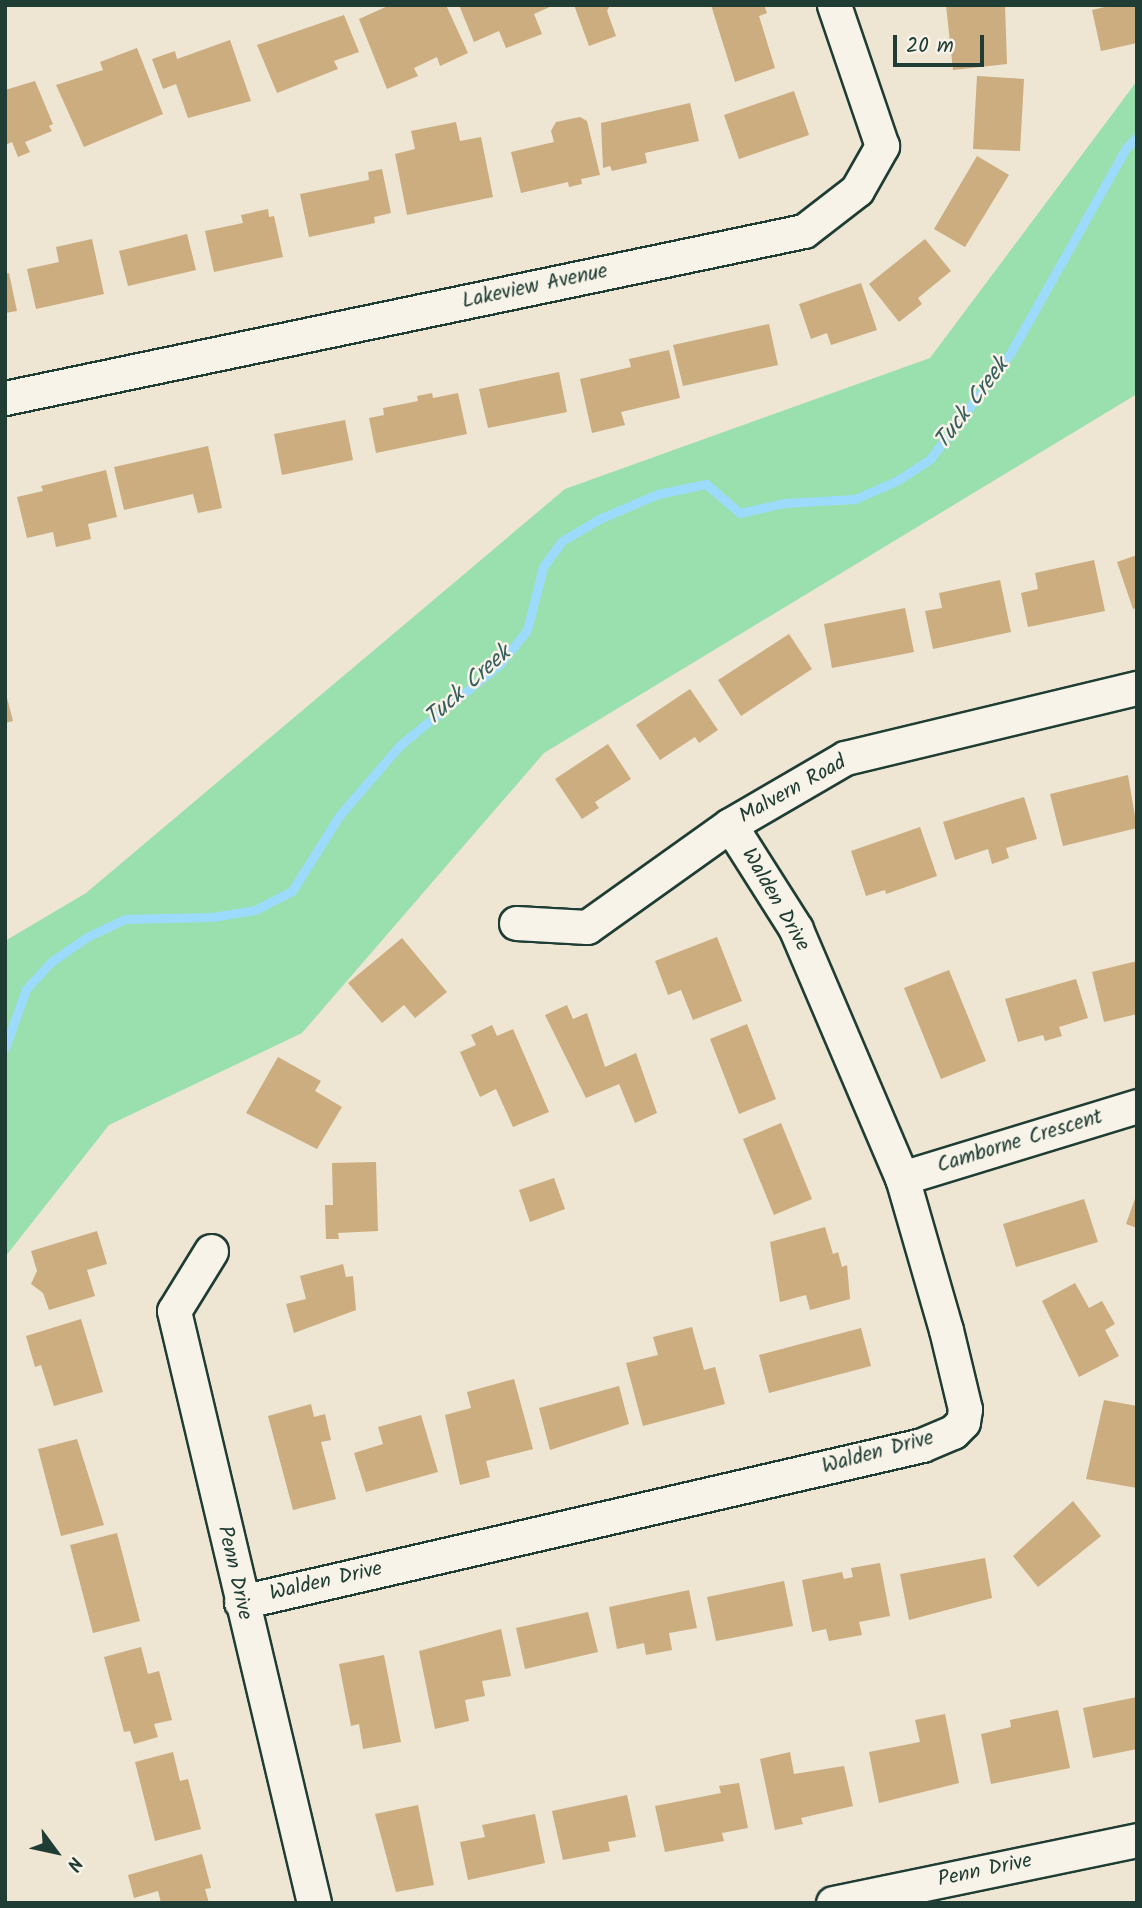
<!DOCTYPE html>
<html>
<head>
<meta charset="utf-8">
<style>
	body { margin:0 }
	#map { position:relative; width:1142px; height:1908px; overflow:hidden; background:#eee5d3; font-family:Kalam,sans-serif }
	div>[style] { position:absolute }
	.green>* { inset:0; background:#9ae0ae }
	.stream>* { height:9px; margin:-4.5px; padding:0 4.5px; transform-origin:4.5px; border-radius:4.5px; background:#9cdbfd }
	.building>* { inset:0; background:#cbad80 }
	.roads { filter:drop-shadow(2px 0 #1f3d34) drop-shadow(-2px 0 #1f3d34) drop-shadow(0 2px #1f3d34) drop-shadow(0 -2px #1f3d34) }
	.minor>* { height:33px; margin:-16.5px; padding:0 16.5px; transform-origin:16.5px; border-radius:16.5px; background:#f7f3e8 }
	span { translate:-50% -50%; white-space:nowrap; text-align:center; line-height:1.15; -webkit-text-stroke:5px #f7f3e8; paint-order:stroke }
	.street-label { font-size:21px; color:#1f3d34 }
	.water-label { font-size:23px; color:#385d5c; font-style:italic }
	.frame { position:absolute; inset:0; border:7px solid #1f3d34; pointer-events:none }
	.north { position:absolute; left:21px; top:1817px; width:70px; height:70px; -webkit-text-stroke:5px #f7f3e8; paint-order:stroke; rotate:123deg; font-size:19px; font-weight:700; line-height:28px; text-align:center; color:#1f3d34 }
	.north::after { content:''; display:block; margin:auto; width:24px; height:32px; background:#1f3d34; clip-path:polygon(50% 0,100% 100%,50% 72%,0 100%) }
	.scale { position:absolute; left:893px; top:35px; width:91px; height:32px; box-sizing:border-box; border:4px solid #1f3d34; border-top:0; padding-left:9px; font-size:21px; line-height:24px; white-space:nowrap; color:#1f3d34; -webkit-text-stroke:5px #f7f3e8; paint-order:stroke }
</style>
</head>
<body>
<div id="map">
	<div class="green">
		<i style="clip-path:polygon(1137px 81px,1137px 394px,544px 753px,302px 1033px,109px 1125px,5px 1257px,5px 941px,86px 893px,565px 489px,930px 358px)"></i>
	</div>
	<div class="stream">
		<i style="left:5px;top:1048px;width:63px;rotate:-70.4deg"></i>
		<i style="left:26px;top:989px;width:37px;rotate:-47deg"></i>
		<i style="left:51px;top:962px;width:44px;rotate:-34.8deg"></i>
		<i style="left:87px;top:937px;width:42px;rotate:-25.3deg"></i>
		<i style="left:125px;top:919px;width:87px;rotate:-1.3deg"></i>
		<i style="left:212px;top:917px;width:44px;rotate:-9.2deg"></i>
		<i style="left:255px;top:910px;width:42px;rotate:-27.2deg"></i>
		<i style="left:292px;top:891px;width:89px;rotate:-57.9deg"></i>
		<i style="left:339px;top:816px;width:94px;rotate:-49.3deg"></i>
		<i style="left:400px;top:745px;width:129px;rotate:-39deg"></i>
		<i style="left:500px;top:664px;width:43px;rotate:-51.5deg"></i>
		<i style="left:527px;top:630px;width:65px;rotate:-75.7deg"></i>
		<i style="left:543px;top:567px;width:32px;rotate:-54deg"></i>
		<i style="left:562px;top:541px;width:43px;rotate:-30.7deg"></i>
		<i style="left:599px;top:519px;width:64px;rotate:-23deg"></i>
		<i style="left:658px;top:494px;width:49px;rotate:-11.8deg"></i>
		<i style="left:706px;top:484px;width:45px;rotate:40.5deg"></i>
		<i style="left:740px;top:513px;width:45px;rotate:-12.8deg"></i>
		<i style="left:784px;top:503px;width:71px;rotate:-3.2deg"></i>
		<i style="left:855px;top:499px;width:47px;rotate:-23.8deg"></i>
		<i style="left:898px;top:480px;width:38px;rotate:-33deg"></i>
		<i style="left:930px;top:459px;width:132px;rotate:-52.7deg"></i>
		<i style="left:1010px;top:354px;width:236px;rotate:-60.6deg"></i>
		<i style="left:1126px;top:148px;width:16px;rotate:-45deg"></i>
	</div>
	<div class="building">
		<i style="clip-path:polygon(390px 5px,446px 5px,468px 53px,440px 66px,437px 57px,414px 68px,418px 76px,387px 89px,359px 19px)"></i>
		<i style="clip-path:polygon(459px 5px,554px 5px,534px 14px,542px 34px,506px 48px,499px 31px,474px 42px)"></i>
		<i style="clip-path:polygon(574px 5px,610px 5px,607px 11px,616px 36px,589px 46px)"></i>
		<i style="clip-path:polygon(711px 5px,764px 5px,767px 13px,759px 16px,775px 68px,735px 82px)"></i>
		<i style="clip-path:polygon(946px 5px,1005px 5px,1007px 64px,953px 70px)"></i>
		<i style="clip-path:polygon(1113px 5px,1137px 5px,1137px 43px,1101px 51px,1092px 10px)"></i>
		<i style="clip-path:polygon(344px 15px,359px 52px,334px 61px,338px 69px,277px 93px,257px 45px)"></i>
		<i style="clip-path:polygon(230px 40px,251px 101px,188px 118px,176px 84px,163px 89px,152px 59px,175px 51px,177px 59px)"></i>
		<i style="clip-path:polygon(137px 48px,163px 114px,84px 147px,56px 85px,103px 70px,100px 62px)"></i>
		<i style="clip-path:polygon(977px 76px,1024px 79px,1020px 151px,973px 149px)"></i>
		<i style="clip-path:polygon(35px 81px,53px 124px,49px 126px,52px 131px,25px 142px,30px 152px,18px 157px,12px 142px,5px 145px,5px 90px)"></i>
		<i style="clip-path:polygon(794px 91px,809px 135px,739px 159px,724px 115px)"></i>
		<i style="clip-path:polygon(690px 103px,699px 141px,645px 153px,647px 163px,612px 171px,610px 166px,603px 168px,601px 123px)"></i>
		<i style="clip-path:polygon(580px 117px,587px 121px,600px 175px,581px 179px,582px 184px,569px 187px,568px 182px,521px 193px,511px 152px,554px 142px,551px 131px,556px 122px)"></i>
		<i style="clip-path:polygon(456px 122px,460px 141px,481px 137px,493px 197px,407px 215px,395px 154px,415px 149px,411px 131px)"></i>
		<i style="clip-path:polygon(977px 156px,1009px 175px,965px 247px,934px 229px)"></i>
		<i style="clip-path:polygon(382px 169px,391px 213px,374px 217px,375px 223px,309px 237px,300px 194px,369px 180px,368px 172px)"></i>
		<i style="clip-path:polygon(268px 209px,269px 217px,274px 216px,283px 257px,214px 272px,205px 231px,243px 223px,241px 215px)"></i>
		<i style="clip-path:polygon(187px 234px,196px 270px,128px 286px,119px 251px)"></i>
		<i style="clip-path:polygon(92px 239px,104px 294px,36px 309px,27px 269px,59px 262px,56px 247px)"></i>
		<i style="clip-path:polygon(925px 239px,951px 271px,918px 298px,922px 304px,899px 322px,869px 284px)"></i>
		<i style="clip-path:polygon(9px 273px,17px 311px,5px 313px,5px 274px)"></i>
		<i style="clip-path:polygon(861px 283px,877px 330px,831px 345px,827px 333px,811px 339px,799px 304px)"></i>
		<i style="clip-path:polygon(769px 324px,778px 365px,683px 386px,673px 345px)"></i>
		<i style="clip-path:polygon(669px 350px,680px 398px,621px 412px,625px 425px,592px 433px,580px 379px,631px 367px,629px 359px)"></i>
		<i style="clip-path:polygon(559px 372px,567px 412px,488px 428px,479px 389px)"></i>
		<i style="clip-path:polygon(432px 393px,433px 398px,458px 393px,467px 434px,376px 453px,369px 418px,384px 415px,383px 408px,418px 401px,417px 396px)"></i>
		<i style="clip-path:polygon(345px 420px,353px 460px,282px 475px,274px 434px)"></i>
		<i style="clip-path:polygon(208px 446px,222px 508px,198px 513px,193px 494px,124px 510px,114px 467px)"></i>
		<i style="clip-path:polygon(106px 470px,117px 517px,88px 524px,91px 539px,56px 547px,53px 532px,27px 538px,17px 497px,43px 491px,41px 486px)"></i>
		<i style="clip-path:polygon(1137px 555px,1137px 608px,1133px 609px,1117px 562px)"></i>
		<i style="clip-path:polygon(1094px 560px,1105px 611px,1028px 627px,1021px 593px,1038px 589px,1035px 573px)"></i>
		<i style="clip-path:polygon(1000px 580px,1011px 632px,933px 649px,925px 611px,942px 608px,939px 593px)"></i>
		<i style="clip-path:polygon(905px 608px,914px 652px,832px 668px,824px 624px)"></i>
		<i style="clip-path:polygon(789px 634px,812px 669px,741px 716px,718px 680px)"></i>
		<i style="clip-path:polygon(690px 689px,718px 730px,699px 743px,695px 737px,660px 760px,636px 725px)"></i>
		<i style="clip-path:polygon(5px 690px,13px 721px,5px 723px)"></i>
		<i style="clip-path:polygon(608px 744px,631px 779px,595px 802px,599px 808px,582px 819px,555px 779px)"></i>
		<i style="clip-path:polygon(1128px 775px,1137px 828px,1063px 846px,1050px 794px)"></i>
		<i style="clip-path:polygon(1024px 797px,1037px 839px,1006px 848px,1009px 858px,992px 864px,988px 849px,955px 860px,943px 822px)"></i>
		<i style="clip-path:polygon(920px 827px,937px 876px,886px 894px,885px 890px,866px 896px,851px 851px)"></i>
		<i style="clip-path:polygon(717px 937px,742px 1001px,693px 1020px,681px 990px,668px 995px,655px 961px)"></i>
		<i style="clip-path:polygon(402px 938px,447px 992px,415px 1018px,404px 1005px,382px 1023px,348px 983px)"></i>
		<i style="clip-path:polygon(1137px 961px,1137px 1014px,1104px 1022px,1092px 972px)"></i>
		<i style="clip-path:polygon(949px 970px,986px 1061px,941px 1079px,904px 988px)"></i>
		<i style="clip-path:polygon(1076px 979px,1088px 1018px,1059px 1027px,1062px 1036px,1045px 1041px,1043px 1035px,1018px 1042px,1005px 999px)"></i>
		<i style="clip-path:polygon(567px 1005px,573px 1019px,587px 1013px,605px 1067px,636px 1053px,657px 1113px,635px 1123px,619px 1084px,586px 1098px,545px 1015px)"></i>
		<i style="clip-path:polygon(747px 1024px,776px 1099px,739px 1114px,710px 1039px)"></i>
		<i style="clip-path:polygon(492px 1025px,497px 1036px,513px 1029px,549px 1112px,513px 1127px,496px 1089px,480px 1097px,460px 1052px,476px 1045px,471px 1035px)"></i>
		<i style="clip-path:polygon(278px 1057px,321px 1081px,315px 1091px,342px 1107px,317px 1149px,246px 1113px)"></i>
		<i style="clip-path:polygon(781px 1123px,812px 1199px,774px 1215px,743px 1139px)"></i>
		<i style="clip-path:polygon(376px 1162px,378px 1231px,338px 1233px,339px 1239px,326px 1239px,325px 1205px,333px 1205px,332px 1163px)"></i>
		<i style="clip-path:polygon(554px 1178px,565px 1209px,530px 1222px,519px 1190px)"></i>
		<i style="clip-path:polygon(1137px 1193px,1137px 1228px,1126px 1224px)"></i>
		<i style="clip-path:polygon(1084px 1199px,1098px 1242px,1016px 1267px,1003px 1224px)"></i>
		<i style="clip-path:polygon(825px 1227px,833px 1254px,838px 1252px,842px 1267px,847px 1265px,850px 1299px,810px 1310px,806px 1295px,780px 1302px,770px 1242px)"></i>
		<i style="clip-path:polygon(97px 1231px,107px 1264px,87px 1270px,95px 1296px,49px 1310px,43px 1293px,31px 1284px,37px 1271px,31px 1251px)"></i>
		<i style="clip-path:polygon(343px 1264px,346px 1277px,353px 1276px,356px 1310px,294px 1333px,286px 1304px,306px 1299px,300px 1276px)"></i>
		<i style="clip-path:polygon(1075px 1283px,1089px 1308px,1102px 1301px,1115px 1324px,1105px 1330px,1119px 1356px,1079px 1377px,1042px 1301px)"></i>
		<i style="clip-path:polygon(81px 1319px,103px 1392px,54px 1406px,41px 1365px,35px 1367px,26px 1336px)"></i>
		<i style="clip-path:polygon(692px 1327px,704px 1370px,715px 1367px,725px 1404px,643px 1426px,626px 1363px,658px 1355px,653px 1337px)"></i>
		<i style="clip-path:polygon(861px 1328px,871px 1366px,769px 1393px,759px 1355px)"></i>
		<i style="clip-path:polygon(514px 1379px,533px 1449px,486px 1461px,490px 1477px,460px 1485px,445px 1415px,471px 1408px,467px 1392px)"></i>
		<i style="clip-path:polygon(619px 1386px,629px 1424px,550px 1450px,539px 1408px)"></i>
		<i style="clip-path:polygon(1104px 1400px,1137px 1406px,1137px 1488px,1086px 1479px)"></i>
		<i style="clip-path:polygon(311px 1404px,314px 1417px,325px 1414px,331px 1440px,321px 1442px,336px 1499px,293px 1510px,268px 1416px)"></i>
		<i style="clip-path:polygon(421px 1415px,438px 1472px,366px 1492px,354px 1453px,383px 1444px,378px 1427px)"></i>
		<i style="clip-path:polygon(77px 1439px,104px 1525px,61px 1536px,38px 1449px)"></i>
		<i style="clip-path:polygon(1073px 1501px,1101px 1536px,1038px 1587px,1013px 1556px)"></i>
		<i style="clip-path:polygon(117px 1533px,140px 1621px,93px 1633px,70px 1545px)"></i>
		<i style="clip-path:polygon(985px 1558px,992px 1598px,909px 1620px,900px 1574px)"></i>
		<i style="clip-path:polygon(880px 1563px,890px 1616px,859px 1622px,862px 1635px,829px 1641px,826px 1629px,812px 1632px,802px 1580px,842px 1572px,844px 1579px,853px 1577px,851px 1568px)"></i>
		<i style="clip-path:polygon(784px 1581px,793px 1626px,716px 1641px,707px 1597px)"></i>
		<i style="clip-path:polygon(689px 1590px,697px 1628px,669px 1633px,672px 1650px,646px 1655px,644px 1643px,617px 1649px,609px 1607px)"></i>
		<i style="clip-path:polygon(588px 1612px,598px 1652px,525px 1669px,516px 1628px)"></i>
		<i style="clip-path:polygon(501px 1629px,511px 1676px,482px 1681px,485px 1696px,465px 1700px,469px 1721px,435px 1729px,419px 1651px)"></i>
		<i style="clip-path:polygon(141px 1647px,148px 1674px,159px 1671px,172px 1720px,154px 1724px,158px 1737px,134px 1744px,130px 1731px,124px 1732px,104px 1657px)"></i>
		<i style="clip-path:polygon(384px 1655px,401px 1742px,363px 1749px,359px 1724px,351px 1726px,339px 1664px)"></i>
		<i style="clip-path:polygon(1137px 1697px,1137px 1749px,1093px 1758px,1083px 1708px)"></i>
		<i style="clip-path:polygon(1058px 1710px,1070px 1768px,991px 1784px,981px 1734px,1011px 1727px,1010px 1720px)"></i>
		<i style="clip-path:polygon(945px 1714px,959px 1783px,879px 1803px,869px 1752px,920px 1742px,915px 1720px)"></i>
		<i style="clip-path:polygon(173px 1752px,180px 1781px,188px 1779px,201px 1829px,155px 1841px,135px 1762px)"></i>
		<i style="clip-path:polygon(790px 1752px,794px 1774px,844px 1766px,853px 1806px,801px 1818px,803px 1824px,775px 1830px,760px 1759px)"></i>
		<i style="clip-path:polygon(739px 1783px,748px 1828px,722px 1833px,724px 1841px,665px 1852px,655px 1806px,721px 1793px,719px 1786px)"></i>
		<i style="clip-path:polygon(627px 1795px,636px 1837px,608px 1842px,610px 1851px,563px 1860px,552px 1811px)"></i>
		<i style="clip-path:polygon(418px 1805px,434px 1885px,396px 1892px,375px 1814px)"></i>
		<i style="clip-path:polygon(535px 1814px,545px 1863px,468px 1880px,460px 1842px,485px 1837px,482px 1825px)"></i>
		<i style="clip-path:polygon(202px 1854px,211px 1888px,205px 1889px,209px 1903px,161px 1903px,158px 1891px,134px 1898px,128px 1875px)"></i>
	</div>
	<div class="roads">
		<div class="minor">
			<i style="left:5px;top:398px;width:816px;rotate:-11.81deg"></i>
			<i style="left:804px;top:231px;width:67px;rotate:-37.7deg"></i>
			<i style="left:857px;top:190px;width:51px;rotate:-60.4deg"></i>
			<i style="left:882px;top:146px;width:149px;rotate:-108.8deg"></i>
			<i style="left:516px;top:923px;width:71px;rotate:3.2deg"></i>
			<i style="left:587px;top:927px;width:176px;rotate:-35.5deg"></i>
			<i style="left:730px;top:825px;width:133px;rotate:-30.2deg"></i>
			<i style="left:845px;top:758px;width:300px;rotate:-13.5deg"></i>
			<i style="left:902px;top:1178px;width:246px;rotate:-17deg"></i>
			<i style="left:211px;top:1251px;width:70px;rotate:121.7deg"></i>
			<i style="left:174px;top:1311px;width:608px;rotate:76.69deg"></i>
			<i style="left:241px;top:1602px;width:699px;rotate:-12.98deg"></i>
			<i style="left:922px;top:1445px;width:34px;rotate:-23deg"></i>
			<i style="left:953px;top:1432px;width:14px;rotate:-45deg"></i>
			<i style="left:963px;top:1422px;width:13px;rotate:-81deg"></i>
			<i style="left:965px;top:1409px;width:81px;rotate:-103.5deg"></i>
			<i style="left:946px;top:1330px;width:158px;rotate:-106.1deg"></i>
			<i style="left:902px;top:1178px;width:271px;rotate:-113.1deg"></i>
			<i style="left:796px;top:929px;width:123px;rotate:-122.4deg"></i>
			<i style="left:833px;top:1903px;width:310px;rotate:-11.7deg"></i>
		</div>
	</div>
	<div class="street-label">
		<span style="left:535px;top:287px;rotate:-12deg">Lakeview Avenue</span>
		<span style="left:793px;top:790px;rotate:-29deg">Malvern Road</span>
		<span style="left:775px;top:900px;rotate:60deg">Walden Drive</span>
		<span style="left:1020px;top:1142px;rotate:-17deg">Camborne Crescent</span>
		<span style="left:878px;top:1453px;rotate:-15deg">Walden Drive</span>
		<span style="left:234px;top:1573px;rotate:77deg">Penn Drive</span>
		<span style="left:326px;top:1582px;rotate:-13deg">Walden Drive</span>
		<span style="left:985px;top:1871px;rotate:-12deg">Penn Drive</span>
	</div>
	<div class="water-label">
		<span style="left:972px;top:404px;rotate:-53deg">Tuck Creek</span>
		<span style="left:468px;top:686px;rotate:-42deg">Tuck Creek</span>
	</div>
	<div class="frame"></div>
	<div class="north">N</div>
	<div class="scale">20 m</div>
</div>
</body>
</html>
